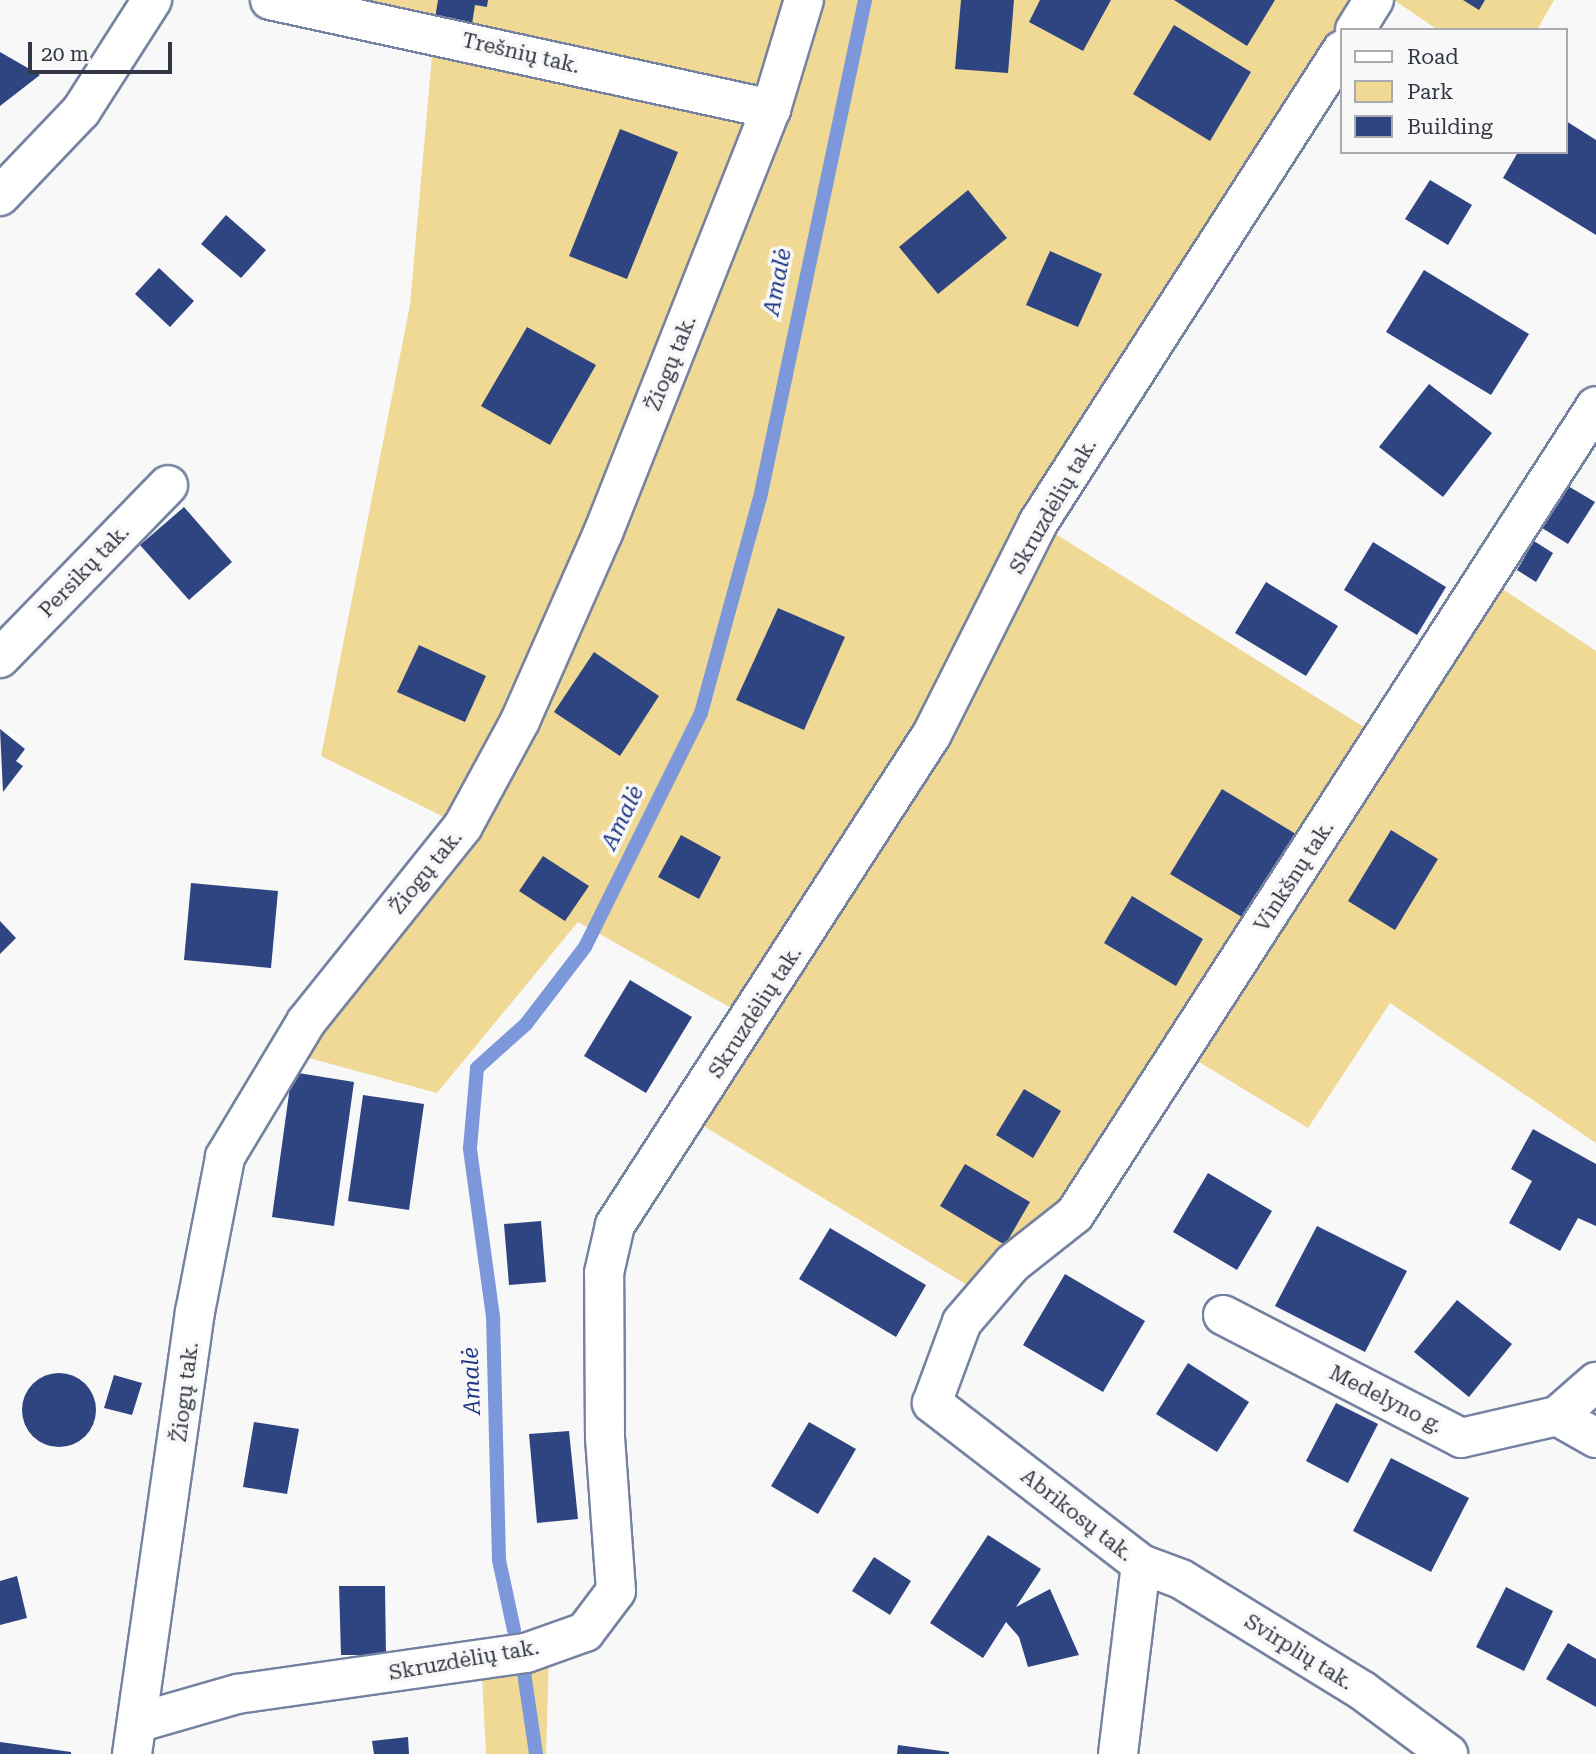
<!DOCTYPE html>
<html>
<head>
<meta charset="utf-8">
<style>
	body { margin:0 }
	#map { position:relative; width:1596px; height:1754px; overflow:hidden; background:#f8f8f8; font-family:"Roboto Serif",serif }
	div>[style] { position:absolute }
	.green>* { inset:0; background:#efd994 }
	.stream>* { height:14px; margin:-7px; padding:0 7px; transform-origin:7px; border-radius:7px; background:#7c98db }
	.building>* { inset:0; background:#2f4582 }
	.round { border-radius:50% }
	.roads { filter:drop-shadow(2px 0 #7582a1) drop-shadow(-2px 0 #7582a1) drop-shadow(0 2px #7582a1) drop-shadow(0 -2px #7582a1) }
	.street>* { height:38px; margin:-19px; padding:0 19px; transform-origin:19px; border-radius:19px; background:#fff }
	span { translate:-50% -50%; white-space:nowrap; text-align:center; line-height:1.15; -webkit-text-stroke:7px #f8f8f8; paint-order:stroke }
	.street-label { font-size:21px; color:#323745 }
	.water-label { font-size:23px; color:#1f3786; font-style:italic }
	.legend { position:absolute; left:1340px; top:28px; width:228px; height:126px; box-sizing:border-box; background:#f8f8f8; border:2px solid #a9abb0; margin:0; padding:9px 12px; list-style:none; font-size:21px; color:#323745 }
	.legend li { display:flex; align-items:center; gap:14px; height:35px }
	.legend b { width:35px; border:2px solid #a9abb0 }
	.scale { position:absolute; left:28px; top:42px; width:144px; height:32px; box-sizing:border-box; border:4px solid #323745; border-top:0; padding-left:9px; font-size:21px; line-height:24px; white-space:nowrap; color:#323745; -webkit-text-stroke:5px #f8f8f8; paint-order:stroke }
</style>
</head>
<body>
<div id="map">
	<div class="green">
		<i style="clip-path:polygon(286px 0,1374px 0,1038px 523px,1383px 739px,1486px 578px,1596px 651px,1596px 1143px,1390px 1003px,1308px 1128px,1181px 1051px,1075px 1214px,969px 1286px,687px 1116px,751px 1019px,578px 922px,437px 1093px,287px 1052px,462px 826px,321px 756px,410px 305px,434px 33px)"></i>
		<i style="clip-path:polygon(1394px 0,1554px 0,1537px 30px,1438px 30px)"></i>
		<i style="clip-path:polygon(549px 1656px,546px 1754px,486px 1754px,482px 1676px)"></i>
	</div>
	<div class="stream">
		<i style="left:514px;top:1630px;width:72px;rotate:-102.1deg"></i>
		<i style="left:499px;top:1560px;width:243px;rotate:-91.4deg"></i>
		<i style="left:493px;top:1317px;width:171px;rotate:-97.8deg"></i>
		<i style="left:470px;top:1148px;width:80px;rotate:-85deg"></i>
		<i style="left:477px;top:1068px;width:66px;rotate:-41.9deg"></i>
		<i style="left:526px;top:1024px;width:97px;rotate:-52.5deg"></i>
		<i style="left:585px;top:947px;width:261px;rotate:-63.6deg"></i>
		<i style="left:701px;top:713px;width:223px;rotate:-74.7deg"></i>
		<i style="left:760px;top:498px;width:509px;rotate:-78.09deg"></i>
		<i style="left:522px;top:1659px;width:96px;rotate:81.6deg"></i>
	</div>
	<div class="building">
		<i style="clip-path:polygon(438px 0,488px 0,487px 7px,475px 5px,472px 24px,435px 18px)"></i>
		<i style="clip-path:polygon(961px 0,1014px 0,1008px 73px,955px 69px)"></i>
		<i style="clip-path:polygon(1040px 0,1111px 0,1083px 51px,1029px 22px)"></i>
		<i style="clip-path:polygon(1174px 0,1275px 0,1247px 46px)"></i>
		<i style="clip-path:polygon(1463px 0,1485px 0,1479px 10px)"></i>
		<i style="clip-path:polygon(1174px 25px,1251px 72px,1210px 141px,1133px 94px)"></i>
		<i style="clip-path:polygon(0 52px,40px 75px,0 106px)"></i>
		<i style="clip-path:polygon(1566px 121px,1596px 140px,1596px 235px,1503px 178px,1518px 152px,1566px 152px)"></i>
		<i style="clip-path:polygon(620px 129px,678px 152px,627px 279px,569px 256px)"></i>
		<i style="clip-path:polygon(1430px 180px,1472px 205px,1448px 245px,1405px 219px)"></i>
		<i style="clip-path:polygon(968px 190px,1007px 238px,938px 294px,899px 247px)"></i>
		<i style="clip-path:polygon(226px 215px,266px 250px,241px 278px,201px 244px)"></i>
		<i style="clip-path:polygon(1050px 251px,1102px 274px,1078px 327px,1026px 305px)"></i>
		<i style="clip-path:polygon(159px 268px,194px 301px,170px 327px,135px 294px)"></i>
		<i style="clip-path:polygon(1424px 270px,1529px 334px,1491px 395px,1386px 332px)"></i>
		<i style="clip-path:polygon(527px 327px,596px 365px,550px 445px,481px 406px)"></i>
		<i style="clip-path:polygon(1429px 384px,1492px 433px,1443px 497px,1379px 447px)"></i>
		<i style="clip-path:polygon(1568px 486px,1595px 502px,1568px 544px,1542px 528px)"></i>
		<i style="clip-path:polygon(184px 507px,232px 562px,189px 600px,140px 545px)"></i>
		<i style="clip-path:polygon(1534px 541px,1553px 553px,1536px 582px,1517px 570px)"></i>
		<i style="clip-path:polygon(1373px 542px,1446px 587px,1417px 635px,1344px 590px)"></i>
		<i style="clip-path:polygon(1266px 582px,1338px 626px,1306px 676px,1235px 633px)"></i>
		<i style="clip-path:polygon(778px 608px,845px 637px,804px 730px,736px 700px)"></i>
		<i style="clip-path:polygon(419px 645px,486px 676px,465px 722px,397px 692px)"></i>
		<i style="clip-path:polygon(594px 652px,659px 696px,620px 756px,554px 712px)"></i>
		<i style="clip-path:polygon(0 729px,25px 749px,16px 761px,23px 766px,3px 792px)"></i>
		<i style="clip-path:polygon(1222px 789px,1304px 839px,1252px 923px,1170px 874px)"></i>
		<i style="clip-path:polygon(1391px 830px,1438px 859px,1395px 930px,1348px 901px)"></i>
		<i style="clip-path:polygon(681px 835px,721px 857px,699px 899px,658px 877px)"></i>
		<i style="clip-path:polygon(543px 856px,589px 886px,565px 921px,519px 891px)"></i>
		<i style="clip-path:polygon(191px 883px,278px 891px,271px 968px,184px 960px)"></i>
		<i style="clip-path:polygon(1132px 896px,1203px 939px,1176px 986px,1104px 943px)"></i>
		<i style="clip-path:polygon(0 921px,16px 938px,0 954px)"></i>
		<i style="clip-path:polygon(630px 980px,692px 1017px,646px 1093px,584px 1056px)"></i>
		<i style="clip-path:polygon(292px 1072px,354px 1082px,334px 1226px,272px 1217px)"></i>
		<i style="clip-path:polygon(1024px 1089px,1061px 1111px,1033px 1158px,996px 1135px)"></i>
		<i style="clip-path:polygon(363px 1095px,424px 1104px,409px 1210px,348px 1201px)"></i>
		<i style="clip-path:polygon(1533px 1129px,1596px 1164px,1596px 1226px,1578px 1218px,1560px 1251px,1509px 1223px,1532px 1181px,1511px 1169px)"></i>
		<i style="clip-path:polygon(965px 1164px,1030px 1202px,1005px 1245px,940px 1206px)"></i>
		<i style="clip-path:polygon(1208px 1173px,1272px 1211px,1237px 1270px,1173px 1232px)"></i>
		<i style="clip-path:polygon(541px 1221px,546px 1282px,509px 1285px,504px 1224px)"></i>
		<i style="clip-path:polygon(1317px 1226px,1407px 1271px,1365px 1352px,1275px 1306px)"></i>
		<i style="clip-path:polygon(830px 1228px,926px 1285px,896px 1337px,799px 1279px)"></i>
		<i style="clip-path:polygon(1065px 1274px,1145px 1321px,1103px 1392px,1023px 1345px)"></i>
		<i style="clip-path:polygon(1457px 1300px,1512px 1344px,1469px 1397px,1414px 1352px)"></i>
		<i style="clip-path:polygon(1188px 1363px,1249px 1402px,1217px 1452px,1156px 1414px)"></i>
		<i class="round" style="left:22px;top:1373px;width:74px;height:74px"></i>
		<i style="clip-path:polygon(114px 1375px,142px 1383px,132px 1415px,104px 1408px)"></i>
		<i style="clip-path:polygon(1336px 1403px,1378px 1424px,1348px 1483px,1306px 1461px)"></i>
		<i style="clip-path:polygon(254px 1422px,299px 1429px,287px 1494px,243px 1487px)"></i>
		<i style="clip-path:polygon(809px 1422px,856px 1449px,818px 1514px,771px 1486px)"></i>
		<i style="clip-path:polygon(569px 1431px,578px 1519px,537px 1523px,529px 1434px)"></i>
		<i style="clip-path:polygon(1391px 1458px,1469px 1498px,1431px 1572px,1353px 1531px)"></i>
		<i style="clip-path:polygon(988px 1535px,1041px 1569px,1016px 1607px,1050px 1589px,1079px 1655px,1028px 1667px,1019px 1637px,1006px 1622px,983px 1658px,930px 1623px)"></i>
		<i style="clip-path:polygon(874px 1557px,911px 1581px,890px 1615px,852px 1591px)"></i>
		<i style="clip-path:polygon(17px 1576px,27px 1618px,0 1625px,0 1581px)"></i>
		<i style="clip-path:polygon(339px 1586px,385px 1586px,386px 1655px,341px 1655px)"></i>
		<i style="clip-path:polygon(1506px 1587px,1553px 1611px,1524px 1671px,1476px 1647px)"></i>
		<i style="clip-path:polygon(1568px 1643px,1596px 1659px,1596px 1707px,1546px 1679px)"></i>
		<i style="clip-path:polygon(408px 1737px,409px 1754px,374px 1754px,372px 1741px)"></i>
		<i style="clip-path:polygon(0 1742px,71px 1752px,71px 1754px,0 1754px)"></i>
		<i style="clip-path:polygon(898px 1745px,949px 1752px,949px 1754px,897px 1754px)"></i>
	</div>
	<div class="roads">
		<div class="street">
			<i style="left:270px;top:0;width:513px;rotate:12.27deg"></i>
			<i style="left:1355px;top:30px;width:36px;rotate:-58deg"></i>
			<i style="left:0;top:196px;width:117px;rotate:-46.4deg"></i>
			<i style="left:81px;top:111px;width:132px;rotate:-57.4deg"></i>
			<i style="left:0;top:658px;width:241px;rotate:-45.8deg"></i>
			<i style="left:1223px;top:1315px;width:268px;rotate:27.3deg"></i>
			<i style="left:1461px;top:1438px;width:98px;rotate:-12.9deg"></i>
			<i style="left:1557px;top:1416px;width:52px;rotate:-41.1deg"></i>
			<i style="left:1557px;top:1416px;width:45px;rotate:29.4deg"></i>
			<i style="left:1141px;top:1564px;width:43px;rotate:20.6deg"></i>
			<i style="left:1181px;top:1579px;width:214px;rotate:31.6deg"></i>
			<i style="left:1363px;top:1691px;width:106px;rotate:36.5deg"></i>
			<i style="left:140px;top:1722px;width:101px;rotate:-16.1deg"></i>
			<i style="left:237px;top:1694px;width:292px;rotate:-8.1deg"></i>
			<i style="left:526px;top:1653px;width:63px;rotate:-19.6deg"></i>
			<i style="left:585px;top:1632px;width:51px;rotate:-52.9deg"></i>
			<i style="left:616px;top:1591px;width:153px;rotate:-94.1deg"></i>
			<i style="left:605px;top:1438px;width:165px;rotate:-90.3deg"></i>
			<i style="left:604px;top:1273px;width:49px;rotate:-77.1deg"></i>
			<i style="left:615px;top:1225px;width:584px;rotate:-57.15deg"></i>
			<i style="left:932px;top:734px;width:236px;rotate:-63.3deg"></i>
			<i style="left:1038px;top:523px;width:562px;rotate:-57.27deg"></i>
			<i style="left:132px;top:1754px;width:446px;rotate:-81.9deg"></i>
			<i style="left:195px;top:1312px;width:158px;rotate:-79deg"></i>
			<i style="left:225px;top:1157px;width:157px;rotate:-59deg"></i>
			<i style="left:306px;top:1022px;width:251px;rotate:-51.3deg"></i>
			<i style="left:463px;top:826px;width:119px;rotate:-61.5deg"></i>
			<i style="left:520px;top:721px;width:206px;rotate:-66.2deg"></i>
			<i style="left:603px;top:533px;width:456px;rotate:-68.4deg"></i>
			<i style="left:771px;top:109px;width:114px;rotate:-73.2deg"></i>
			<i style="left:1118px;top:1754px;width:191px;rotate:-83.1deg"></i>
			<i style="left:1141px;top:1564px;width:264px;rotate:-142.4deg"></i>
			<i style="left:932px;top:1403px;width:86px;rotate:-69.7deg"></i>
			<i style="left:962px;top:1322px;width:78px;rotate:-49.2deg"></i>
			<i style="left:1013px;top:1263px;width:79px;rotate:-38.3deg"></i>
			<i style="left:1075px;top:1214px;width:961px;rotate:-57.19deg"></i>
		</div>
	</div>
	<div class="street-label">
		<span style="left:521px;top:53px;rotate:13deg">Trešnių tak.</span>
		<span style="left:671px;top:363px;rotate:-68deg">Žiogų tak.</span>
		<span style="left:1053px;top:506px;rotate:-60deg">Skruzdėlių tak.</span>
		<span style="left:84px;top:571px;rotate:-46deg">Persikų tak.</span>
		<span style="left:426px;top:872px;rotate:-51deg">Žiogų tak.</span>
		<span style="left:1294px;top:876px;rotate:-57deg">Vinkšnų tak.</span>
		<span style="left:755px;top:1012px;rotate:-57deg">Skruzdėlių tak.</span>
		<span style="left:185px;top:1392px;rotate:-83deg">Žiogų tak.</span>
		<span style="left:1386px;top:1399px;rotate:27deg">Medelyno g.</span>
		<span style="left:1077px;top:1515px;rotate:38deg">Abrikosų tak.</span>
		<span style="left:1299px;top:1652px;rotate:32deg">Svirplių tak.</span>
		<span style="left:464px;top:1660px;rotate:-10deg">Skruzdėlių tak.</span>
	</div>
	<div class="water-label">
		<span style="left:778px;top:282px;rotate:-79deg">Amalė</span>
		<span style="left:623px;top:818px;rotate:-64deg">Amalė</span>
		<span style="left:472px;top:1381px;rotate:-92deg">Amalė</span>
	</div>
	<ul class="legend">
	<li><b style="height:9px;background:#fff"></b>Road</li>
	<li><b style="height:19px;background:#efd994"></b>Park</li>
	<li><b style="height:19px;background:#2f4582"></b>Building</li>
	</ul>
	<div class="scale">20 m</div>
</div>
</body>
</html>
